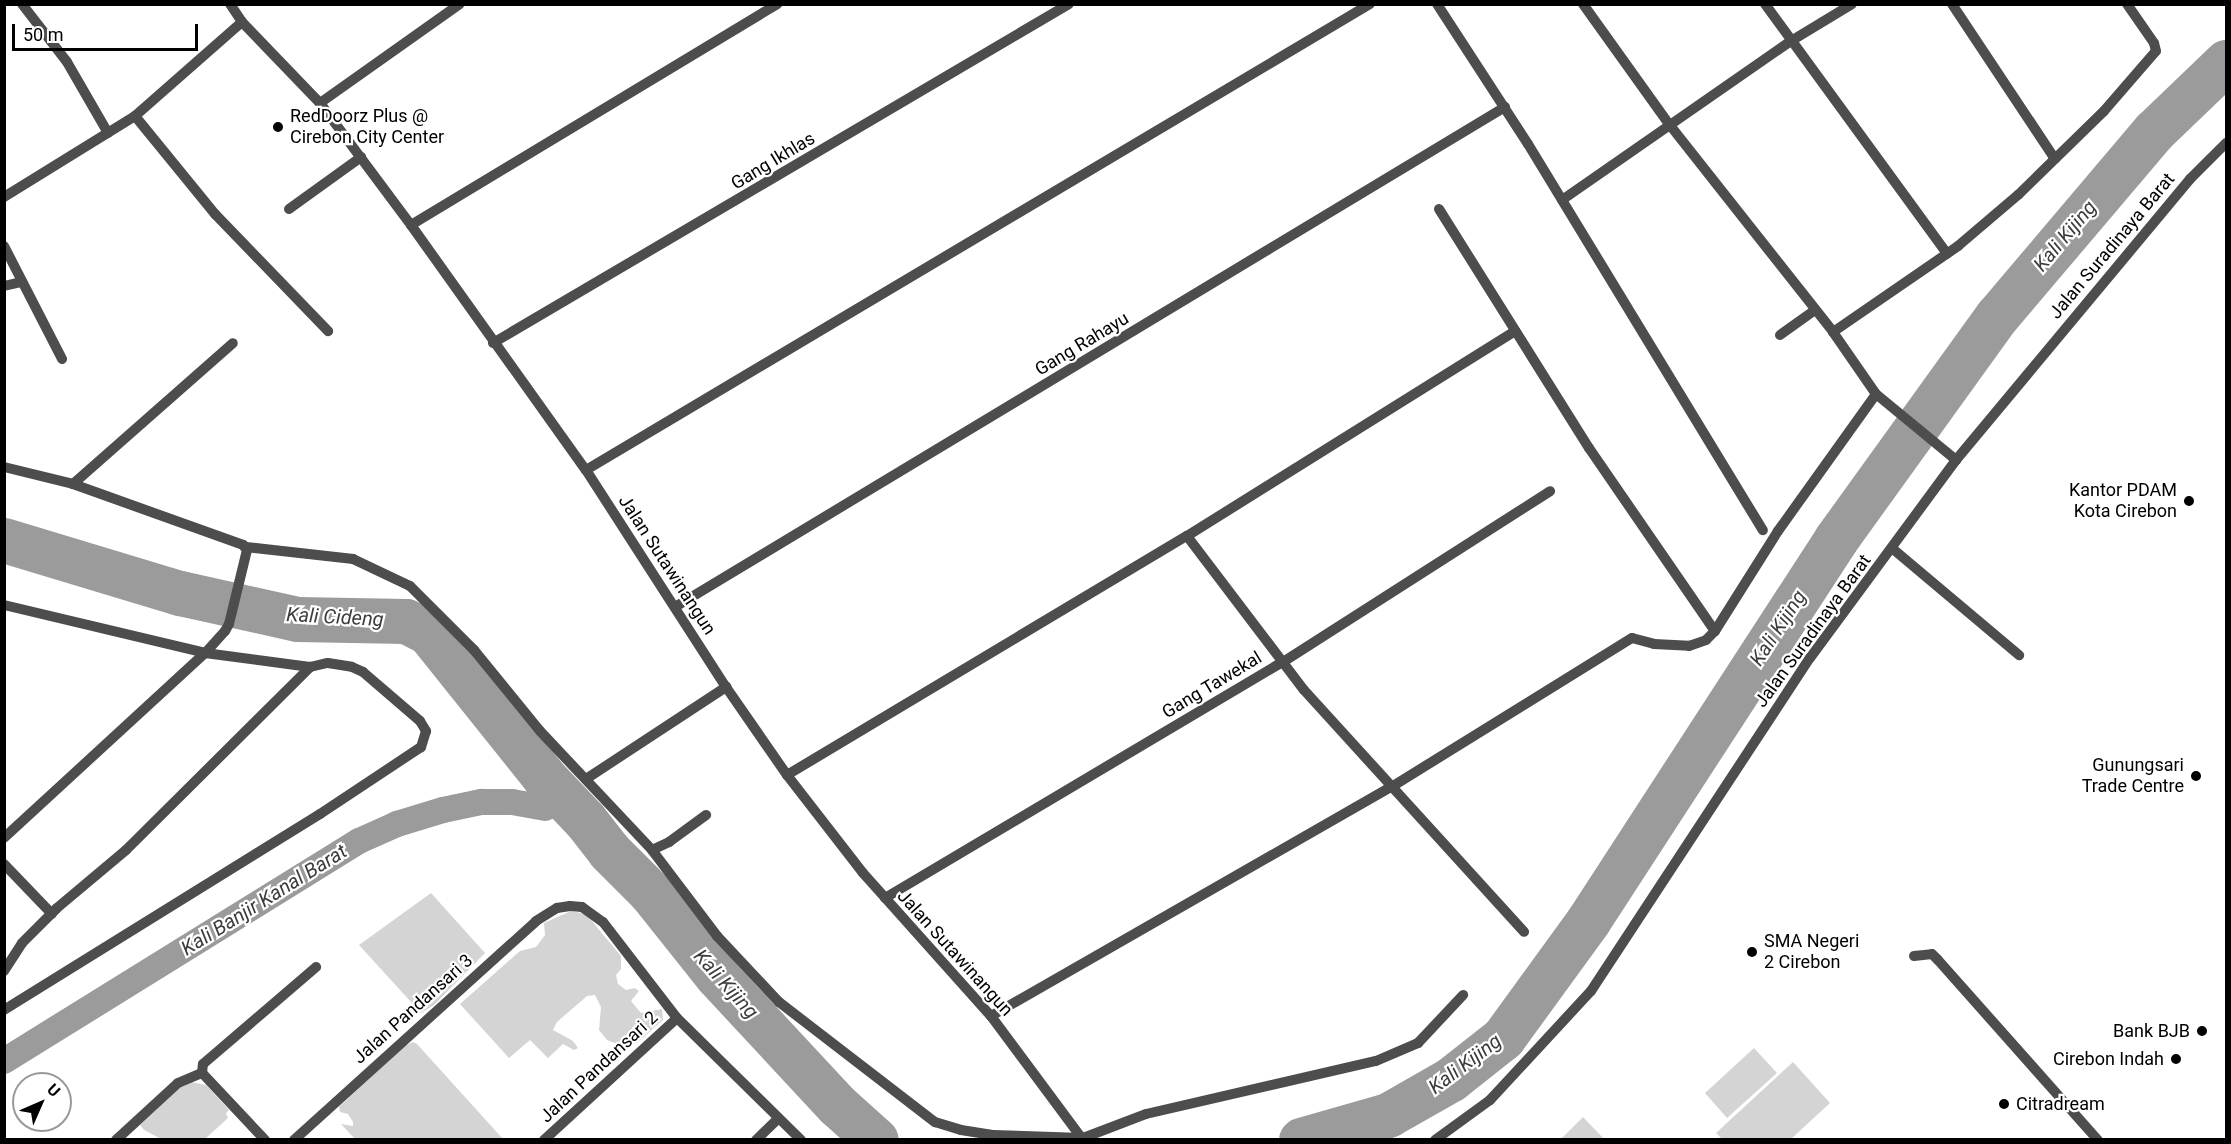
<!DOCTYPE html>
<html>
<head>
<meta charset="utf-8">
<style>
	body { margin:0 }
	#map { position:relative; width:2231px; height:1144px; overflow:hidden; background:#fff; font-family:Roboto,sans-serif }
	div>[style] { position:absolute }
	.green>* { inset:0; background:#d4d4d4 }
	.canal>* { height:26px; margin:-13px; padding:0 13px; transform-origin:13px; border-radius:13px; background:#9b9b9b }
	.river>* { height:45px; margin:-22.5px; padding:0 22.5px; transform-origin:22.5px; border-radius:22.5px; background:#9b9b9b }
	.minor>* { height:10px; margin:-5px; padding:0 5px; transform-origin:5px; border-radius:5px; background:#4d4d4d }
	.dots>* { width:16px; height:16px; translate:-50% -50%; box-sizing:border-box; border:3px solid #fff; border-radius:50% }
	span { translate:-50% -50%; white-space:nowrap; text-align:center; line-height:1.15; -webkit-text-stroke:4.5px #fff; paint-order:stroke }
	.poi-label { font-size:18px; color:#000 }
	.left { translate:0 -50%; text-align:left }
	.right { translate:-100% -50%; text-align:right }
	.street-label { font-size:18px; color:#000 }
	.water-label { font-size:20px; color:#3c3c3c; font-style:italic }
	.frame { position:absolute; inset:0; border:6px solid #000; pointer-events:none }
	.north { position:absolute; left:12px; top:1072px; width:60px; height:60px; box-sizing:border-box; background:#fff; border:2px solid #999; border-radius:50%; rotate:45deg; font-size:16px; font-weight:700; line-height:24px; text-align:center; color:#000 }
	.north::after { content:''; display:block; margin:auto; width:21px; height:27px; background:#000; clip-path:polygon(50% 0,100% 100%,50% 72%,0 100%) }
	.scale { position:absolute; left:12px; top:24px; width:186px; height:27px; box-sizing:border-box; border:3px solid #000; border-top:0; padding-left:8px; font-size:18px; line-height:21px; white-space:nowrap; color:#000; -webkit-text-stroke:4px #fff; paint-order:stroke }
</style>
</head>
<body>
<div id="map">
	<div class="green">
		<i style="clip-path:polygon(431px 893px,485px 953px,434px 1005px,421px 1013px,359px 945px)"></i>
		<i style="clip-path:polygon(571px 911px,586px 914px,621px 956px,621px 969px,616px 975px,618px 984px,626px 990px,635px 988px,639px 991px,631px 1001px,641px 1013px,662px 1009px,663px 1020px,637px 1043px,620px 1045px,607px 1040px,599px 1030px,601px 1007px,595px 995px,587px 996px,557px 1022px,553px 1030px,573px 1041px,578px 1048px,574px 1050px,563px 1044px,548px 1058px,530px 1040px,509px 1058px,460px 1004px,520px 951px,536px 947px,545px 935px,544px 923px)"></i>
		<i style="clip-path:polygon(413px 1042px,417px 1044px,503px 1139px,355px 1139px,341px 1124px,353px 1126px,353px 1122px,348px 1114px,340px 1112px,339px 1107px,404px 1046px)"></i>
		<i style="clip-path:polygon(1754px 1048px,1777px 1073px,1727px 1118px,1705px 1093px)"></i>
		<i style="clip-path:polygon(1793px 1062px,1830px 1103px,1791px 1139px,1722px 1139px,1716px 1133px)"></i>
		<i style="clip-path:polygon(191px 1082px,206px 1085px,229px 1110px,226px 1113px,228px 1118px,205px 1139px,161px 1139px,144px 1130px,140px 1125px,183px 1085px)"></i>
		<i style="clip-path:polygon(1583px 1117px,1604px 1139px,1560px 1139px,1564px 1136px)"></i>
	</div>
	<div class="canal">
		<i style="left:4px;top:1061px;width:418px;rotate:-31.8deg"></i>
		<i style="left:359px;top:841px;width:42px;rotate:-24.1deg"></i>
		<i style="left:397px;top:824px;width:48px;rotate:-16.9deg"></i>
		<i style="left:443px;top:810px;width:40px;rotate:-12deg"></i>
		<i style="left:482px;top:802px;width:30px"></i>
		<i style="left:512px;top:802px;width:34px;rotate:10deg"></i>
	</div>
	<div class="river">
		<i style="left:4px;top:540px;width:184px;rotate:16.8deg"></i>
		<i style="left:180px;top:593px;width:120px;rotate:12.5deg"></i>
		<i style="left:297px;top:619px;width:109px;rotate:1.1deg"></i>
		<i style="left:406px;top:621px;width:25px;rotate:27deg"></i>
		<i style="left:428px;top:632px;width:186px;rotate:51.3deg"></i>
		<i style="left:544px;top:777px;width:59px;rotate:46.4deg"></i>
		<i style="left:585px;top:820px;width:39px;rotate:52deg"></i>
		<i style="left:609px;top:851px;width:58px;rotate:45deg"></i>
		<i style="left:650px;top:892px;width:107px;rotate:51.4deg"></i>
		<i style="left:717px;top:976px;width:176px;rotate:47.1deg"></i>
		<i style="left:837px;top:1105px;width:52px;rotate:41.9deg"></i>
		<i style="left:1301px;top:1140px;width:91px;rotate:-16deg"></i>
		<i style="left:1388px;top:1115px;width:73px;rotate:-29.7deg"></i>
		<i style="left:1451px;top:1079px;width:66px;rotate:-38.3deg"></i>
		<i style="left:1503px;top:1038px;width:145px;rotate:-54deg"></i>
		<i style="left:1588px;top:921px;width:455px;rotate:-57deg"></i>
		<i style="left:1836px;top:539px;width:275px;rotate:-54.2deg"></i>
		<i style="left:1997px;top:316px;width:243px;rotate:-49.7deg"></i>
		<i style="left:2154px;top:131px;width:100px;rotate:-43.8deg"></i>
	</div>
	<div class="minor">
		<i style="left:22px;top:4px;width:73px;rotate:52.2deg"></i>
		<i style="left:67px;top:62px;width:82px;rotate:60deg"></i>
		<i style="left:230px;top:4px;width:22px;rotate:56deg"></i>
		<i style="left:242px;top:22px;width:112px;rotate:46.1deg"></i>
		<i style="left:320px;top:103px;width:152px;rotate:53.3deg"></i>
		<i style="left:411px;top:225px;width:301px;rotate:54.5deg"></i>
		<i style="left:586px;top:470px;width:258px;rotate:57.2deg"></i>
		<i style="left:726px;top:687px;width:107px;rotate:55.3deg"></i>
		<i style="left:787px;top:775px;width:124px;rotate:52.2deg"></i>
		<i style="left:863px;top:873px;width:192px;rotate:48.2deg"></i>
		<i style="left:991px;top:1016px;width:154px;rotate:53.4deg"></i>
		<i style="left:1437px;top:4px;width:167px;rotate:57deg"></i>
		<i style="left:1528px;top:144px;width:452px;rotate:58.7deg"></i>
		<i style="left:1583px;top:4px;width:148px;rotate:54.4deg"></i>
		<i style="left:1669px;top:124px;width:265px;rotate:51.7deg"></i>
		<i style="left:1833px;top:332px;width:75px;rotate:55.3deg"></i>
		<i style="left:1876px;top:394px;width:104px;rotate:39.5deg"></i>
		<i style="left:1765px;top:4px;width:309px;rotate:53.9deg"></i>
		<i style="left:1952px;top:4px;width:186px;rotate:56.4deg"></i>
		<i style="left:320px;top:103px;width:171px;rotate:-35.3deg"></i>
		<i style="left:135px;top:116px;width:127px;rotate:50.8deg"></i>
		<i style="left:215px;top:214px;width:163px;rotate:46deg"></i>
		<i style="left:4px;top:197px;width:154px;rotate:-31.7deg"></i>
		<i style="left:135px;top:116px;width:142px;rotate:-41.3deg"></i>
		<i style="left:1562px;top:200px;width:279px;rotate:-34.8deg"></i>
		<i style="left:1791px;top:41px;width:71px;rotate:-31.2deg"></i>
		<i style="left:289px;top:209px;width:89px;rotate:-35.8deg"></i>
		<i style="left:1439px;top:209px;width:282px;rotate:57.9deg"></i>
		<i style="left:1589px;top:448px;width:222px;rotate:55.5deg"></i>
		<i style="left:411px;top:225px;width:428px;rotate:-31.1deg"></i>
		<i style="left:4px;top:246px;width:127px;rotate:62.8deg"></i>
		<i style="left:4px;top:286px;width:17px;rotate:-13deg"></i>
		<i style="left:1833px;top:332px;width:152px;rotate:-34.5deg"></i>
		<i style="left:1958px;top:246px;width:79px;rotate:-40.4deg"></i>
		<i style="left:2018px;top:195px;width:120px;rotate:-44.3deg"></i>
		<i style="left:2104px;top:111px;width:79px;rotate:-49.1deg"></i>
		<i style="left:2156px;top:51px;width:8px;rotate:-104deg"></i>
		<i style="left:2154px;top:43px;width:47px;rotate:-124.7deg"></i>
		<i style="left:1780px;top:335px;width:43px;rotate:-35.5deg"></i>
		<i style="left:493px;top:343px;width:668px;rotate:-30.48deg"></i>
		<i style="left:4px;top:467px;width:71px;rotate:13.8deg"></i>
		<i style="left:73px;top:484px;width:181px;rotate:19.7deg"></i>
		<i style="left:243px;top:545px;width:6px;rotate:51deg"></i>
		<i style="left:247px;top:550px;width:76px;rotate:103.7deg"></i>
		<i style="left:229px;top:624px;width:8px;rotate:120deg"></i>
		<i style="left:225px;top:631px;width:30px;rotate:132deg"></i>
		<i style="left:205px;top:653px;width:273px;rotate:137.4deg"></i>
		<i style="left:586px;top:470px;width:912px;rotate:-30.73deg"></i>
		<i style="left:73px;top:484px;width:213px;rotate:-41.4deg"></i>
		<i style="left:1187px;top:536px;width:193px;rotate:52.8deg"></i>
		<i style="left:1304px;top:690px;width:327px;rotate:47.7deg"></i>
		<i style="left:246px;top:547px;width:108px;rotate:6.4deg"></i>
		<i style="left:353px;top:559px;width:63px;rotate:25.3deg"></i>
		<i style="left:410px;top:586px;width:91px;rotate:45deg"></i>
		<i style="left:474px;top:650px;width:104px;rotate:50.8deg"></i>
		<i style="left:540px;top:731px;width:163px;rotate:46.7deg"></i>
		<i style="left:652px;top:850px;width:108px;rotate:52.9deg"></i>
		<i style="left:717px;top:936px;width:91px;rotate:46.8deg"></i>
		<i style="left:779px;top:1002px;width:197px;rotate:37.6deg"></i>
		<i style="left:935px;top:1122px;width:27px;rotate:17deg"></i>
		<i style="left:961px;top:1130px;width:32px;rotate:9deg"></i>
		<i style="left:993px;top:1135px;width:90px;rotate:1.9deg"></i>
		<i style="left:1083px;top:1138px;width:67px;rotate:-20.9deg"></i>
		<i style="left:1146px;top:1114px;width:236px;rotate:-13deg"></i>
		<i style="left:1376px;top:1061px;width:46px;rotate:-23.2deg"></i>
		<i style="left:1418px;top:1043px;width:66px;rotate:-46.8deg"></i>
		<i style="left:1893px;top:549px;width:165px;rotate:40.1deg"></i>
		<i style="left:4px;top:605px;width:207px;rotate:13.4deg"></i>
		<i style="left:205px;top:653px;width:106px;rotate:7.6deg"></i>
		<i style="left:310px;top:667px;width:18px;rotate:-13deg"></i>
		<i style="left:328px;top:663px;width:24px;rotate:9deg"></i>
		<i style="left:352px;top:667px;width:12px;rotate:24deg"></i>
		<i style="left:363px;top:672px;width:75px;rotate:40.7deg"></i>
		<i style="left:420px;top:721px;width:12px;rotate:59deg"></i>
		<i style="left:426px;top:731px;width:17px;rotate:107deg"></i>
		<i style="left:421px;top:747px;width:121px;rotate:146.4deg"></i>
		<i style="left:320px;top:814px;width:372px;rotate:148.2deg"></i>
		<i style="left:675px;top:607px;width:969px;rotate:-31.07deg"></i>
		<i style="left:787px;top:775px;width:466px;rotate:-30.9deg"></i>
		<i style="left:1187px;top:536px;width:387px;rotate:-32deg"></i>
		<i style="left:586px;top:779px;width:168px;rotate:-33.3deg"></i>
		<i style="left:652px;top:850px;width:19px;rotate:-25deg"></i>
		<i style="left:669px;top:842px;width:46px;rotate:-36.1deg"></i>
		<i style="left:4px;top:864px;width:69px;rotate:46.2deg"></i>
		<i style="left:885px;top:898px;width:463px;rotate:-30.7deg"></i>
		<i style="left:1283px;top:662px;width:317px;rotate:-32.6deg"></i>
		<i style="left:1914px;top:956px;width:18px;rotate:-6deg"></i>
		<i style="left:1932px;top:954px;width:8px;rotate:45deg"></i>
		<i style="left:1938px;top:960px;width:241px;rotate:48.4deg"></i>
		<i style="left:4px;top:971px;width:33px;rotate:-57deg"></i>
		<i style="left:22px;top:943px;width:49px;rotate:-45deg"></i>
		<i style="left:57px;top:908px;width:90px;rotate:-40deg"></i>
		<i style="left:126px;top:850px;width:260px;rotate:-44.8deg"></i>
		<i style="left:991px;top:1016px;width:463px;rotate:-29.8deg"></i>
		<i style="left:1393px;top:786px;width:281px;rotate:-31.8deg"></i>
		<i style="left:1632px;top:638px;width:23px;rotate:15deg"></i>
		<i style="left:1654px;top:644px;width:35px;rotate:3deg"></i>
		<i style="left:1689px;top:646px;width:18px;rotate:-19deg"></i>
		<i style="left:1706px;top:640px;width:13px;rotate:-45deg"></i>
		<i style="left:1715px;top:631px;width:118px;rotate:-57.8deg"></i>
		<i style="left:1778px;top:531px;width:168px;rotate:-54.4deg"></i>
		<i style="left:116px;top:1140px;width:84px;rotate:-42.6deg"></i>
		<i style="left:178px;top:1083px;width:26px;rotate:-23deg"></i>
		<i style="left:265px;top:1140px;width:92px;rotate:-133.2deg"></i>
		<i style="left:202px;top:1073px;width:9px;rotate:-84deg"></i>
		<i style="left:203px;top:1064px;width:149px;rotate:-40.6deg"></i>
		<i style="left:294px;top:1140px;width:326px;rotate:-42.1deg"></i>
		<i style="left:536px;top:921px;width:25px;rotate:-32deg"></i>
		<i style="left:557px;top:908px;width:13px;rotate:-9deg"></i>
		<i style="left:570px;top:906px;width:12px;rotate:5deg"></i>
		<i style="left:582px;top:907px;width:26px;rotate:36deg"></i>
		<i style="left:603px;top:922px;width:121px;rotate:52.4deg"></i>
		<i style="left:677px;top:1018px;width:174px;rotate:44.5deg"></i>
		<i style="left:544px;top:1140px;width:180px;rotate:-42.5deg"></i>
		<i style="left:756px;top:1140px;width:30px;rotate:-44deg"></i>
		<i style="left:1435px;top:1140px;width:68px;rotate:-36deg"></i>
		<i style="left:1490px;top:1100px;width:149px;rotate:-47.2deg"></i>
		<i style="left:1591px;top:991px;width:399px;rotate:-56.7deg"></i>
		<i style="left:1810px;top:658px;width:246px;rotate:-53.6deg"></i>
		<i style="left:1956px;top:460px;width:366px;rotate:-50.2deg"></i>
		<i style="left:2190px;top:179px;width:51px;rotate:-45deg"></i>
	</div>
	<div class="dots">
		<i style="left:278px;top:127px;background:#000"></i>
		<i style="left:2189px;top:501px;background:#000"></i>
		<i style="left:2196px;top:776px;background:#000"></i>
		<i style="left:1752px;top:952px;background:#000"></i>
		<i style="left:2202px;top:1031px;background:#000"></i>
		<i style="left:2176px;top:1059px;background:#000"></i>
		<i style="left:2004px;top:1104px;background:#000"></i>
	</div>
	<div class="poi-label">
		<span class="left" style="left:290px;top:127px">RedDoorz Plus @<br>Cirebon City Center</span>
		<span class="right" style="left:2177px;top:501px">Kantor PDAM<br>Kota Cirebon</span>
		<span class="right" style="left:2184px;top:776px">Gunungsari<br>Trade Centre</span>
		<span class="left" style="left:1764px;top:952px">SMA Negeri<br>2 Cirebon</span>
		<span class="right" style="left:2190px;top:1031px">Bank BJB</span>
		<span class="right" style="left:2164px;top:1059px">Cirebon Indah</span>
		<span class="left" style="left:2016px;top:1104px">Citradream</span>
	</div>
	<div class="street-label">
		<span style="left:773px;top:161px;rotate:-31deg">Gang Ikhlas</span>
		<span style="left:2112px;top:246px;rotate:-50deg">Jalan Suradinaya Barat</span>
		<span style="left:1082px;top:344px;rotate:-31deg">Gang Rahayu</span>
		<span style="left:667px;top:565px;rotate:57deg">Jalan Sutawinangun</span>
		<span style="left:1813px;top:631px;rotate:-54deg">Jalan Suradinaya Barat</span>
		<span style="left:1212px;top:685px;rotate:-31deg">Gang Tawekal</span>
		<span style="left:955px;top:953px;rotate:48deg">Jalan Sutawinangun</span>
		<span style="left:413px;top:1009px;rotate:-42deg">Jalan Pandansari 3</span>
		<span style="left:599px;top:1067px;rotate:-43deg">Jalan Pandansari 2</span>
	</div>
	<div class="water-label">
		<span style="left:2065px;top:236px;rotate:-50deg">Kali Kijing</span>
		<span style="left:335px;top:617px;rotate:3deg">Kali Cideng</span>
		<span style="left:1778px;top:628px;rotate:-57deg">Kali Kijing</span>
		<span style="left:264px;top:900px;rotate:-32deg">Kali Banjir Kanal Barat</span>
		<span style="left:726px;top:984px;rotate:48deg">Kali Kijing</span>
		<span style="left:1465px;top:1064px;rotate:-37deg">Kali Kijing</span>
	</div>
	<div class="frame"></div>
	<div class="north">U</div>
	<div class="scale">50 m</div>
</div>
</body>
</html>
